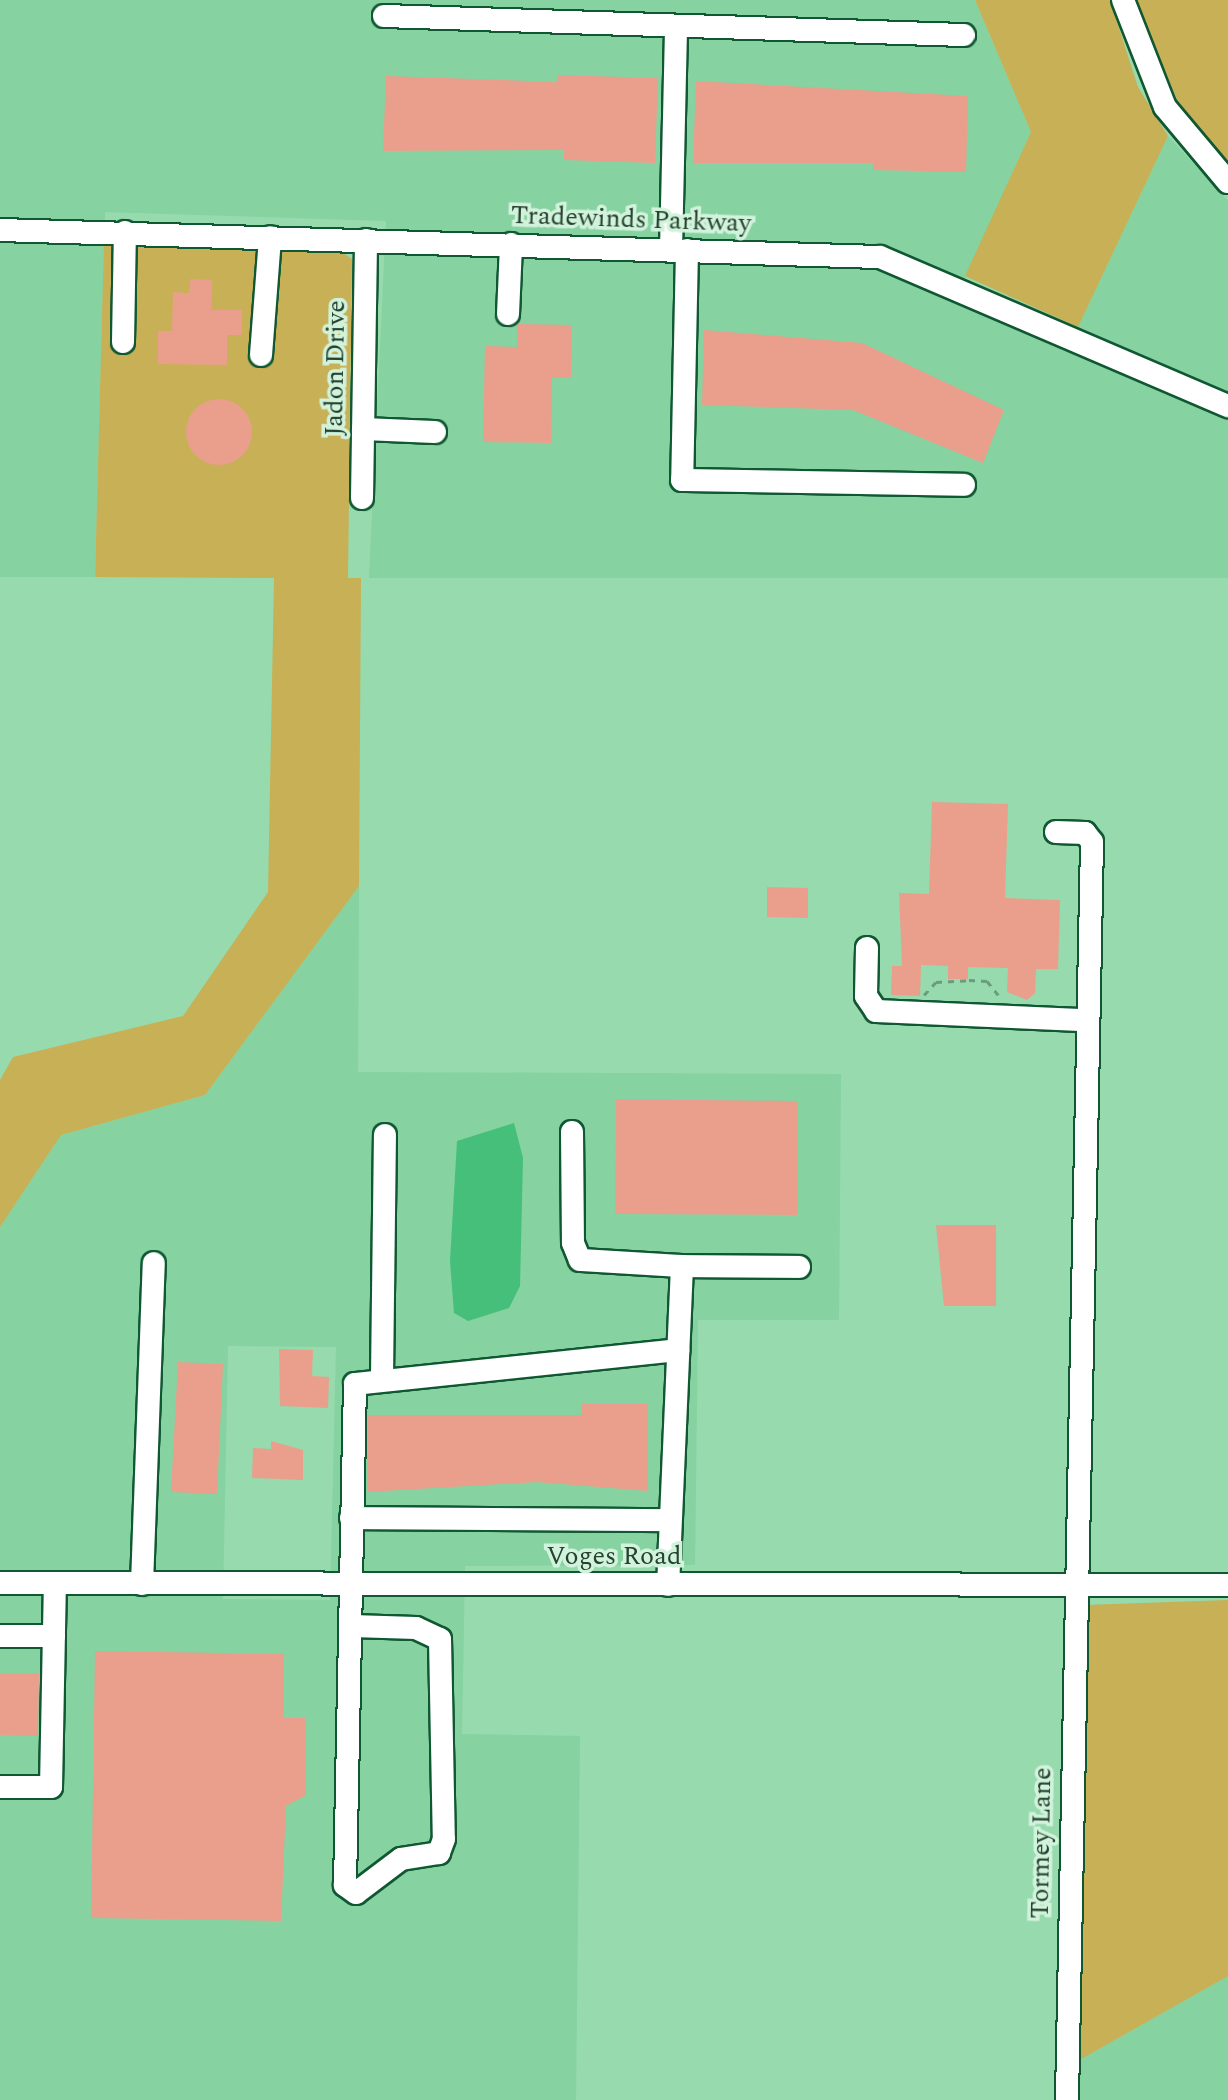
<!DOCTYPE html>
<html>
<head>
<meta charset="utf-8">
<style>
	body { margin:0 }
	#map { position:relative; width:1228px; height:2100px; overflow:hidden; background:#96daad; font-family:Spectral,serif }
	div>[style] { position:absolute }
	.built>* { inset:0; background:#86d2a0 }
	.green>* { inset:0; background:#c8b056 }
	.water>* { inset:0; background:#46bf7a }
	.building>* { inset:0; background:#e99f8c }
	.round { border-radius:50% }
	.path>* { height:3px; margin-top:-1.5px; transform-origin:0; background:repeating-linear-gradient(90deg,#699d7b 0 6px,transparent 0 12px) }
	.roads { filter:drop-shadow(2px 0 #0f5832) drop-shadow(-2px 0 #0f5832) drop-shadow(0 2px #0f5832) drop-shadow(0 -2px #0f5832) }
	.minor>* { height:22px; margin:-11px; padding:0 11px; transform-origin:11px; border-radius:11px; background:#fff }
	span { translate:-50% -50%; white-space:nowrap; text-align:center; line-height:1.15; -webkit-text-stroke:7px #d1f2db; paint-order:stroke }
	.street-label { font-size:26px; color:#25412f }
</style>
</head>
<body>
<div id="map">
	<div class="built">
		<i style="clip-path:polygon(0 0,975px 0,1031px 132px,955px 301px,1066px 352px,1168px 136px,1228px 201px,1228px 578px,369px 578px,386px 221px,105px 212px,95px 577px,0 577px)"></i>
		<i style="clip-path:polygon(evenodd,359px 886px,358px 1072px,841px 1074px,839px 1320px,698px 1320px,695px 1565px,465px 1566px,462px 1734px,580px 1736px,576px 2100px,0 2100px,0 1227px,61px 1135px,205px 1095px,359px 886px,228px 1346px,336px 1347px,330px 1600px,223px 1599px,228px 1346px)"></i>
		<i style="clip-path:polygon(1228px 1976px,1228px 2100px,1075px 2100px,1076px 2062px)"></i>
	</div>
	<div class="green">
		<i style="clip-path:polygon(975px 0,1110px 0,1138px 87px,1168px 136px,1078px 327px,965px 276px,1031px 132px)"></i>
		<i style="clip-path:polygon(1136px 0,1228px 0,1228px 166px,1179px 105px)"></i>
		<i style="clip-path:polygon(104px 241px,337px 249px,352px 259px,348px 578px,361px 578px,359px 886px,205px 1095px,61px 1135px,0 1227px,0 1080px,13px 1057px,183px 1016px,268px 892px,274px 578px,95px 577px)"></i>
		<i style="clip-path:polygon(1228px 1600px,1228px 1976px,1076px 2062px,1084px 1605px)"></i>
	</div>
	<div class="water">
		<i style="clip-path:polygon(514px 1123px,523px 1158px,520px 1286px,509px 1308px,468px 1321px,454px 1313px,450px 1261px,457px 1141px)"></i>
	</div>
	<div class="building">
		<i style="clip-path:polygon(557px 75px,658px 78px,655px 163px,564px 160px,564px 150px,383px 151px,386px 76px,557px 82px)"></i>
		<i style="clip-path:polygon(696px 81px,968px 96px,966px 172px,873px 170px,873px 163px,693px 163px)"></i>
		<i style="clip-path:polygon(190px 279px,212px 280px,211px 310px,242px 310px,242px 335px,227px 335px,227px 365px,158px 364px,158px 331px,172px 331px,173px 292px,189px 293px)"></i>
		<i style="clip-path:polygon(517px 324px,572px 325px,571px 378px,552px 378px,551px 443px,483px 442px,485px 346px,517px 347px)"></i>
		<i style="clip-path:polygon(704px 330px,862px 343px,1004px 410px,983px 463px,853px 410px,702px 405px)"></i>
		<i class="round" style="left:186px;top:399px;width:66px;height:66px"></i>
		<i style="clip-path:polygon(932px 802px,1008px 804px,1005px 898px,1060px 900px,1058px 969px,1036px 969px,1035px 993px,1027px 1000px,1007px 992px,1008px 968px,968px 967px,968px 979px,948px 979px,948px 966px,921px 965px,920px 996px,891px 995px,892px 966px,902px 966px,899px 893px,929px 894px)"></i>
		<i style="clip-path:polygon(767px 887px,808px 888px,808px 918px,767px 917px)"></i>
		<i style="clip-path:polygon(616px 1099px,798px 1101px,797px 1215px,615px 1214px)"></i>
		<i style="clip-path:polygon(936px 1225px,996px 1225px,996px 1306px,944px 1306px)"></i>
		<i style="clip-path:polygon(279px 1349px,313px 1350px,312px 1376px,329px 1377px,328px 1408px,280px 1406px)"></i>
		<i style="clip-path:polygon(178px 1362px,223px 1364px,217px 1494px,171px 1492px)"></i>
		<i style="clip-path:polygon(581px 1404px,648px 1404px,648px 1491px,537px 1482px,367px 1492px,368px 1415px,581px 1415px)"></i>
		<i style="clip-path:polygon(271px 1441px,303px 1450px,303px 1480px,252px 1478px,253px 1448px,271px 1449px)"></i>
		<i style="clip-path:polygon(95px 1651px,284px 1654px,284px 1718px,306px 1718px,306px 1795px,286px 1806px,281px 1921px,91px 1918px)"></i>
		<i style="clip-path:polygon(0 1673px,39px 1674px,38px 1736px,0 1735px)"></i>
	</div>
	<div class="path">
		<i style="left:924px;top:995px;width:18px;rotate:-47deg"></i>
		<i style="left:936px;top:982px;width:33px;rotate:-3deg"></i>
		<i style="left:969px;top:980px;width:18px;rotate:3deg"></i>
		<i style="left:987px;top:981px;width:21px;rotate:51deg"></i>
	</div>
	<div class="roads">
		<div class="minor">
			<i style="left:1123px;top:0;width:115px;rotate:68.6deg"></i>
			<i style="left:1165px;top:107px;width:98px;rotate:50deg"></i>
			<i style="left:384px;top:16px;width:580px;rotate:1.88deg"></i>
			<i style="left:0;top:230px;width:880px;rotate:1.76deg"></i>
			<i style="left:880px;top:257px;width:379px;rotate:23.2deg"></i>
			<i style="left:671px;top:250px;width:224px;rotate:-88.7deg"></i>
			<i style="left:687px;top:250px;width:230px;rotate:91.2deg"></i>
			<i style="left:682px;top:480px;width:282px;rotate:1deg"></i>
			<i style="left:508px;top:314px;width:70px;rotate:-87.5deg"></i>
			<i style="left:123px;top:342px;width:110px;rotate:-89deg"></i>
			<i style="left:261px;top:355px;width:118px;rotate:-85.6deg"></i>
			<i style="left:363px;top:429px;width:72px;rotate:2.4deg"></i>
			<i style="left:362px;top:498px;width:258px;rotate:-89.1deg"></i>
			<i style="left:1056px;top:832px;width:29px;rotate:2deg"></i>
			<i style="left:1085px;top:833px;width:11px;rotate:52deg"></i>
			<i style="left:1092px;top:842px;width:1258px;rotate:91.14deg"></i>
			<i style="left:867px;top:948px;width:48px;rotate:91.2deg"></i>
			<i style="left:866px;top:996px;width:18px;rotate:56deg"></i>
			<i style="left:876px;top:1011px;width:210px;rotate:2.5deg"></i>
			<i style="left:572px;top:1132px;width:111px;rotate:89.5deg"></i>
			<i style="left:573px;top:1243px;width:18px;rotate:68deg"></i>
			<i style="left:580px;top:1260px;width:102px;rotate:3.4deg"></i>
			<i style="left:682px;top:1266px;width:319px;rotate:92.5deg"></i>
			<i style="left:682px;top:1266px;width:117px;rotate:0.5deg"></i>
			<i style="left:382px;top:1377px;width:242px;rotate:-89.3deg"></i>
			<i style="left:351px;top:1518px;width:317px;rotate:0.4deg"></i>
			<i style="left:0;top:1583px;width:1228px;rotate:0.09deg"></i>
			<i style="left:142px;top:1584px;width:321px;rotate:-87.9deg"></i>
			<i style="left:352px;top:1626px;width:64px;rotate:1.8deg"></i>
			<i style="left:416px;top:1628px;width:26px;rotate:25deg"></i>
			<i style="left:440px;top:1639px;width:200px;rotate:88.9deg"></i>
			<i style="left:444px;top:1839px;width:15px;rotate:110deg"></i>
			<i style="left:439px;top:1853px;width:38px;rotate:171deg"></i>
			<i style="left:401px;top:1859px;width:56px;rotate:142.9deg"></i>
			<i style="left:356px;top:1893px;width:14px;rotate:-144deg"></i>
			<i style="left:345px;top:1885px;width:501px;rotate:-88.86deg"></i>
			<i style="left:355px;top:1384px;width:325px;rotate:-6deg"></i>
			<i style="left:0;top:1636px;width:54px"></i>
			<i style="left:0;top:1787px;width:51px"></i>
			<i style="left:51px;top:1787px;width:204px;rotate:-88.9deg"></i>
		</div>
	</div>
	<div class="street-label">
		<span style="left:631px;top:220px;rotate:2deg">Tradewinds Parkway</span>
		<span style="left:336px;top:368px;rotate:-89deg">Jadon Drive</span>
		<span style="left:614px;top:1557px">Voges Road</span>
		<span style="left:1042px;top:1843px;rotate:-89deg">Tormey Lane</span>
	</div>
</div>
</body>
</html>
